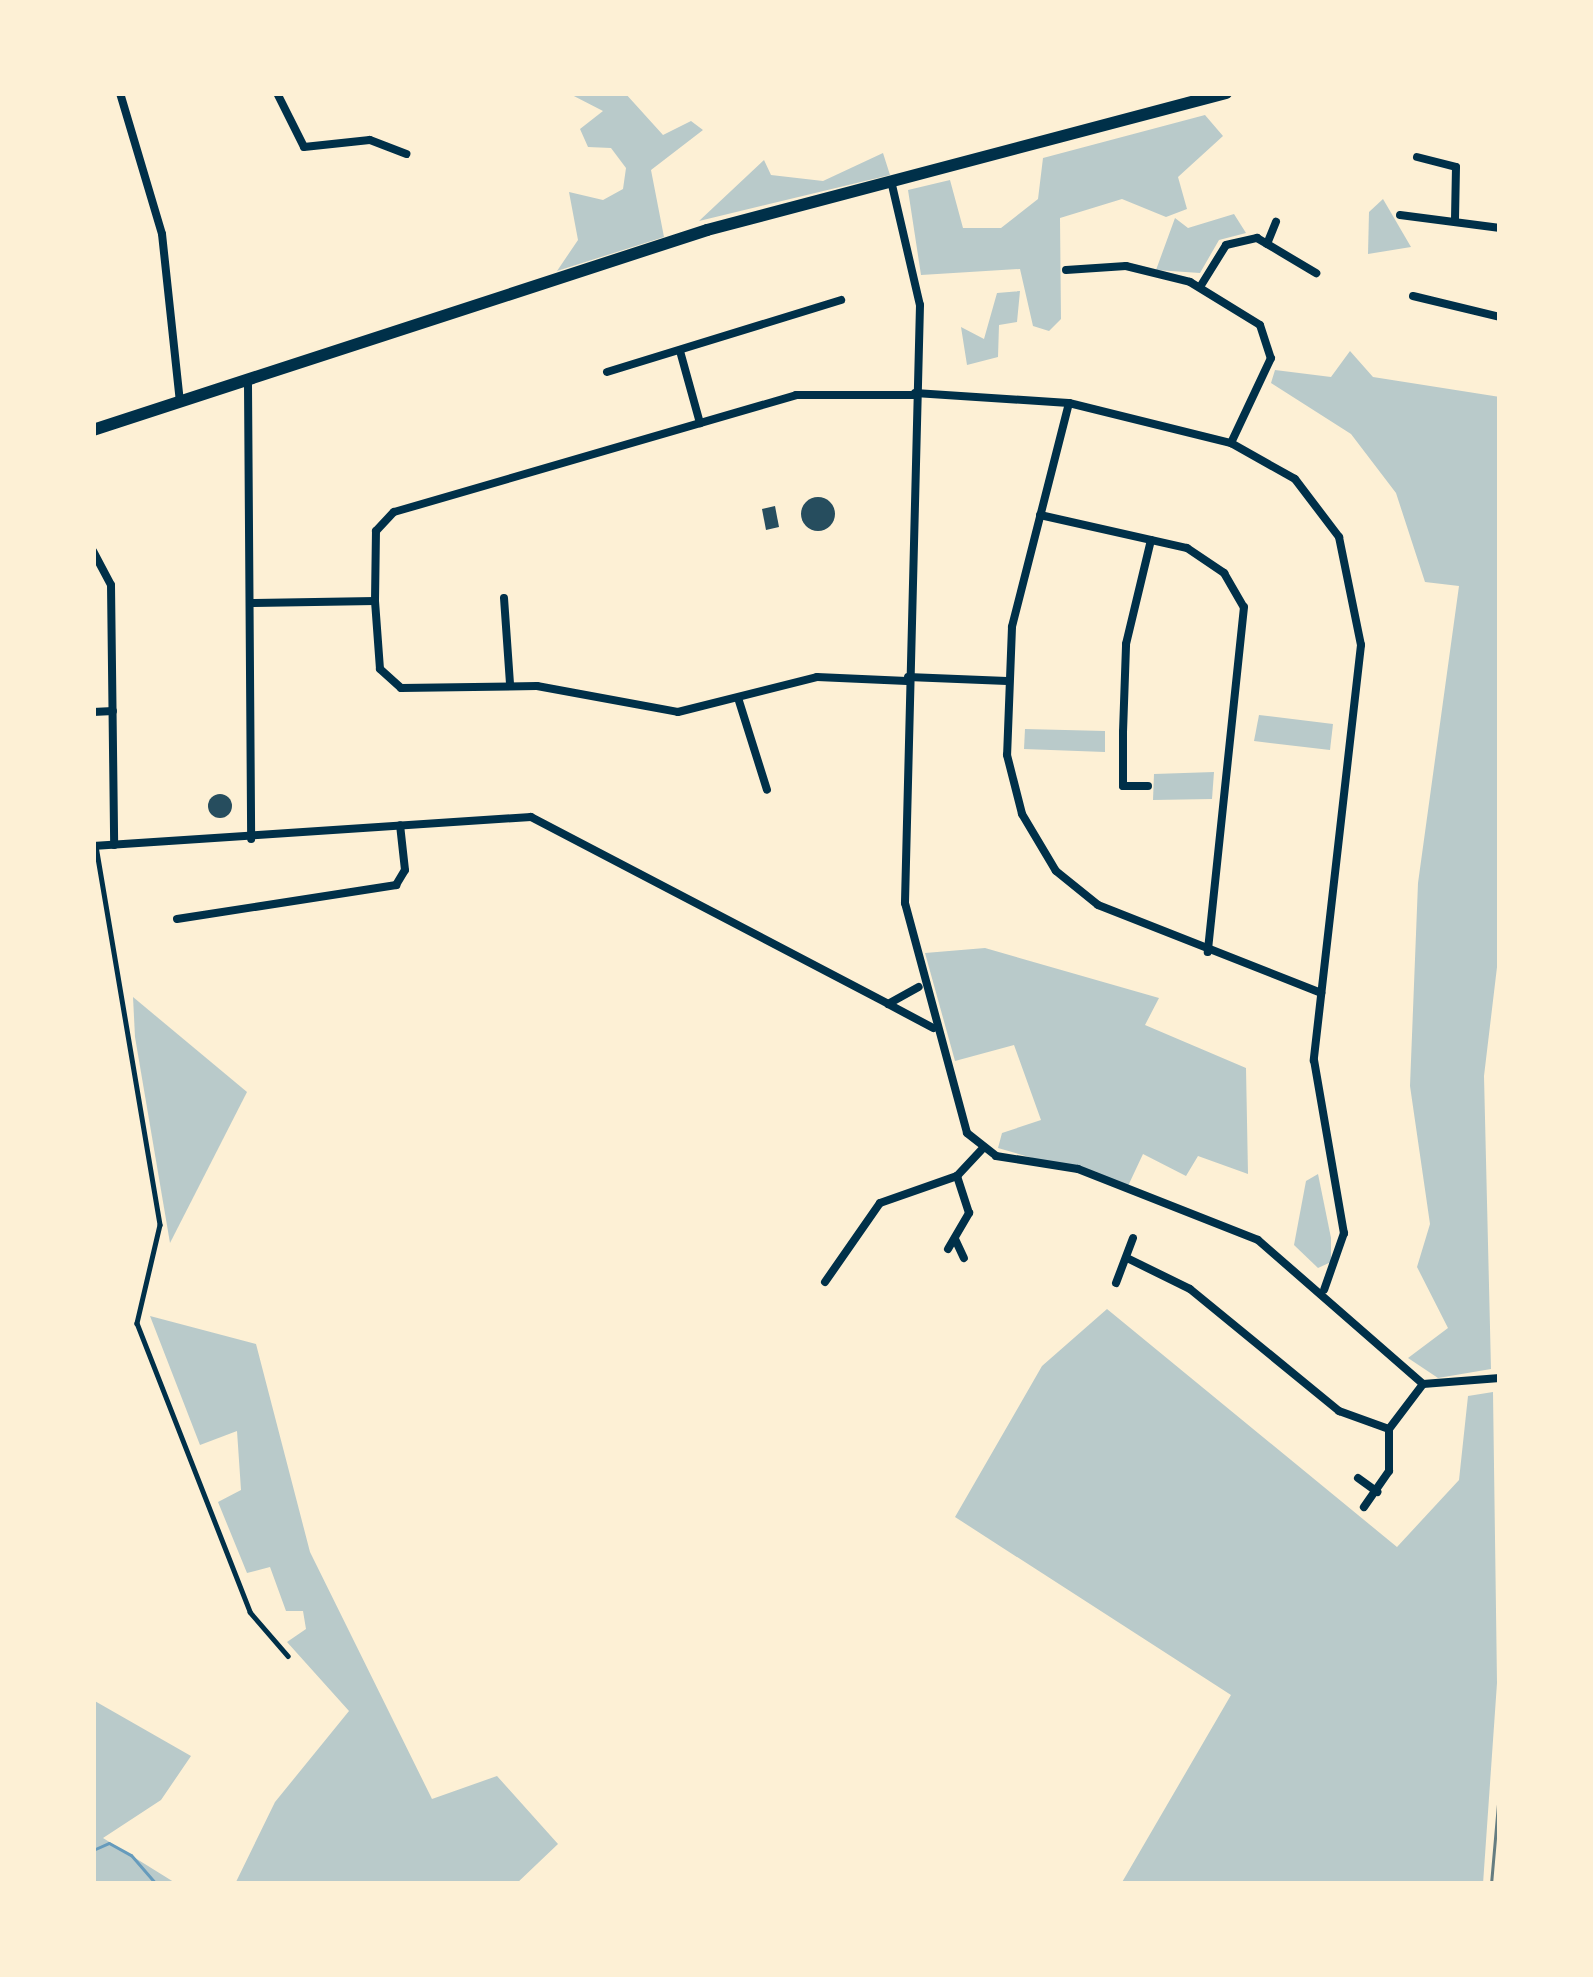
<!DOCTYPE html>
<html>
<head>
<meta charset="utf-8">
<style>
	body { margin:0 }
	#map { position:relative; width:1593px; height:1977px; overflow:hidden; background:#fdf0d5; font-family:"Exo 2",sans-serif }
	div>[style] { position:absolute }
	.green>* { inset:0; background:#b9caca }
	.stream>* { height:3px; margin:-1.5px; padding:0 1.5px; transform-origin:1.5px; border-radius:1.5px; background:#669bbc }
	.building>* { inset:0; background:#264d5e }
	.round { border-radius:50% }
	.service>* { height:4.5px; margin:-2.25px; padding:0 2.25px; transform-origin:2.25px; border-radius:2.25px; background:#003049 }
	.minor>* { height:8px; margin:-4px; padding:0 4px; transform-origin:4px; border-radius:4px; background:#003049 }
	.primary>* { height:12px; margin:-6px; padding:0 6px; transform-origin:6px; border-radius:6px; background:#003049 }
	.rail>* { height:3px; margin:-1.5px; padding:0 1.5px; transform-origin:1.5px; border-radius:1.5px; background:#657d81 }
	span { translate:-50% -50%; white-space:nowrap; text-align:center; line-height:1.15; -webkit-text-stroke:10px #fdf0d5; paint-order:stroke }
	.frame { position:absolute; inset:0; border:96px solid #fdf0d5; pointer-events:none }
</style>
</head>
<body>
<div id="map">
	<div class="green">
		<i style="clip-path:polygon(568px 93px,625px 93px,663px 135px,691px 121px,703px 130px,651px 170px,664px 237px,557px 271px,578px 240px,569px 192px,603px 200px,623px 189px,626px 168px,611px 148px,588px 147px,580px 129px,603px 111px)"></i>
		<i style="clip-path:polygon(1205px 115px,1223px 136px,1178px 177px,1187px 209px,1166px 217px,1122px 199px,1060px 218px,1061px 319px,1049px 331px,1033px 326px,1020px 269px,921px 275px,908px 190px,950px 180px,963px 228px,1001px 228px,1038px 199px,1043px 158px)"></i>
		<i style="clip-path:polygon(883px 153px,890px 175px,699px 221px,764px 160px,771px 175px,823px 181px)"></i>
		<i style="clip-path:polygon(1383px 199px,1411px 247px,1368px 254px,1369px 212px)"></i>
		<i style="clip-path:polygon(1234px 214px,1246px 233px,1219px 240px,1200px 273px,1156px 270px,1175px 218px,1188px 228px)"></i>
		<i style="clip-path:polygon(1020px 291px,1017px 322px,999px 325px,998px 357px,967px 365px,961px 327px,984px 339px,997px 293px)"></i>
		<i style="clip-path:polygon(1350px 351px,1373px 377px,1500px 397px,1500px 942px,1484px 1076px,1491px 1369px,1438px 1378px,1408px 1358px,1448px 1328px,1417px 1267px,1430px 1224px,1410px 1086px,1418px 883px,1459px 586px,1425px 582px,1396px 493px,1351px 434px,1271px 383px,1275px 370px,1331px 377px)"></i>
		<i style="clip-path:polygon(1259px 715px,1333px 724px,1330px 750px,1254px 741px)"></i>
		<i style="clip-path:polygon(1025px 729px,1105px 731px,1105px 752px,1024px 749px)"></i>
		<i style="clip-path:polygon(1214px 772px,1212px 799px,1153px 800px,1154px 774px)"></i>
		<i style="clip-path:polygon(985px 948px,1159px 998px,1145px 1025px,1246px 1068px,1248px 1174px,1198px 1156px,1186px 1176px,1143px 1154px,1128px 1186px,998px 1148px,1002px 1133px,1041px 1120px,1014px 1045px,955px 1061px,925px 953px)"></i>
		<i style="clip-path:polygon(133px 997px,247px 1092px,170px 1243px,135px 1037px)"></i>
		<i style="clip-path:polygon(1318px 1174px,1331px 1238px,1331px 1262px,1318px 1268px,1294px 1245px,1306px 1181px)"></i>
		<i style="clip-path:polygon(1107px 1309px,1397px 1547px,1459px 1480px,1468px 1396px,1493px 1392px,1497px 1683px,1483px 1884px,1121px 1884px,1231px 1695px,955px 1517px,1042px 1366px)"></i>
		<i style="clip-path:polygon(150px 1316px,256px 1344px,310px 1552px,432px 1799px,497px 1776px,558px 1844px,516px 1884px,235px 1884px,275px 1802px,349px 1711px,287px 1642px,306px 1629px,303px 1611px,286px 1611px,270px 1567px,247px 1573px,218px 1502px,241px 1490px,237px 1431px,200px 1445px)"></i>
		<i style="clip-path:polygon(93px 1700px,191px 1756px,161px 1800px,103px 1838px,177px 1884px,93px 1884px)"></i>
	</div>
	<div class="stream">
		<i style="left:93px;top:1850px;width:17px;rotate:-24deg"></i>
		<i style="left:109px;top:1843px;width:25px;rotate:29deg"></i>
		<i style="left:131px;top:1855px;width:38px;rotate:49deg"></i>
	</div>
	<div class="building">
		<i class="round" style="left:801px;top:497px;width:34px;height:34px"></i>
		<i style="clip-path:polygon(775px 506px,779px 527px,766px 530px,762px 509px)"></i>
		<i class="round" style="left:208px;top:794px;width:24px;height:24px"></i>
	</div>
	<div class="service">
		<i style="left:96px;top:846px;width:384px;rotate:80.4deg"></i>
		<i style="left:160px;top:1225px;width:101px;rotate:103.2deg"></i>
		<i style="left:137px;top:1323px;width:310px;rotate:68.6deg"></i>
		<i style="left:250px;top:1612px;width:58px;rotate:49.2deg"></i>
	</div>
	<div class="minor">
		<i style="left:120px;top:93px;width:147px;rotate:73.4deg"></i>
		<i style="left:162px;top:234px;width:170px;rotate:83.9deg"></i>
		<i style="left:277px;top:93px;width:60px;rotate:63.4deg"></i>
		<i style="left:304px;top:147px;width:66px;rotate:-6.1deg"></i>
		<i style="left:370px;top:140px;width:39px;rotate:21deg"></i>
		<i style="left:1417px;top:157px;width:40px;rotate:14.4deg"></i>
		<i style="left:1456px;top:167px;width:54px;rotate:91.1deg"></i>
		<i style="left:892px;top:185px;width:123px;rotate:76.9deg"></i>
		<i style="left:920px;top:305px;width:598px;rotate:91.44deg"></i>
		<i style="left:905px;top:903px;width:238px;rotate:74.9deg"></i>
		<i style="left:967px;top:1133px;width:37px;rotate:38deg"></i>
		<i style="left:996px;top:1156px;width:83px;rotate:9deg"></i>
		<i style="left:1078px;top:1169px;width:193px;rotate:21.5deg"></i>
		<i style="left:1258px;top:1240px;width:219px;rotate:41.1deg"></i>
		<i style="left:1423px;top:1384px;width:77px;rotate:-4.5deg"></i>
		<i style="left:1400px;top:215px;width:101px;rotate:7.4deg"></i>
		<i style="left:1267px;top:244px;width:24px;rotate:-68deg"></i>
		<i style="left:1066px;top:270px;width:60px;rotate:-3.8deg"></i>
		<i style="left:1126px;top:266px;width:66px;rotate:14deg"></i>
		<i style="left:1190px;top:282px;width:82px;rotate:31.6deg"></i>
		<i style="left:1260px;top:325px;width:35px;rotate:72deg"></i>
		<i style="left:1271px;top:358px;width:94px;rotate:115.2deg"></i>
		<i style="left:1200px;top:287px;width:49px;rotate:-58.2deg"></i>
		<i style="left:1226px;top:245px;width:32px;rotate:-13deg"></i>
		<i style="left:1257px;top:238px;width:69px;rotate:30.7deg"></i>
		<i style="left:1413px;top:296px;width:89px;rotate:13.6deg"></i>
		<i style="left:680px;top:351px;width:75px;rotate:74.5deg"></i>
		<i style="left:607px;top:372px;width:245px;rotate:-17.1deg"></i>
		<i style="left:248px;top:385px;width:454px;rotate:89.6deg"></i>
		<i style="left:915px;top:393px;width:154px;rotate:3.7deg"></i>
		<i style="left:1069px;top:403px;width:167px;rotate:13.9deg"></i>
		<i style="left:1231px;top:443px;width:73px;rotate:29.4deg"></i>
		<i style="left:1295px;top:479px;width:73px;rotate:52.8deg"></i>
		<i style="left:1339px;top:537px;width:110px;rotate:78.5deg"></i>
		<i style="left:1361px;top:645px;width:418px;rotate:96.5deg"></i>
		<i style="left:1314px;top:1060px;width:176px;rotate:80.2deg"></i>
		<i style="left:1344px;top:1233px;width:60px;rotate:109.3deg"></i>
		<i style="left:1069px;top:403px;width:231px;rotate:104.3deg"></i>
		<i style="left:1012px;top:627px;width:128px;rotate:92.2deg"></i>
		<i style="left:1007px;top:755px;width:61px;rotate:75.7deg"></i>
		<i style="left:1022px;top:814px;width:66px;rotate:59.2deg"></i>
		<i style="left:1056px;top:871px;width:54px;rotate:39deg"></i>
		<i style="left:1098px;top:905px;width:240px;rotate:21.5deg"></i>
		<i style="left:1040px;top:515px;width:151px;rotate:12.7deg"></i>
		<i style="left:1187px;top:548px;width:45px;rotate:34deg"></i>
		<i style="left:1224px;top:573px;width:39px;rotate:60deg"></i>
		<i style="left:1244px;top:607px;width:347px;rotate:96deg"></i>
		<i style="left:93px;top:551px;width:38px;rotate:62deg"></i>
		<i style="left:111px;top:585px;width:260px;rotate:89.3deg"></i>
		<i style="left:504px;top:598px;width:86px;rotate:86deg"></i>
		<i style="left:375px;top:601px;width:70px;rotate:-89.2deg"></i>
		<i style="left:376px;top:531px;width:26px;rotate:-47deg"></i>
		<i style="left:394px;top:512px;width:419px;rotate:-16.2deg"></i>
		<i style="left:796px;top:395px;width:119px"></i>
		<i style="left:252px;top:603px;width:123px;rotate:-0.9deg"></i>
		<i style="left:375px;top:601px;width:68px;rotate:85.8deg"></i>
		<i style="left:380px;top:669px;width:28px;rotate:42deg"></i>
		<i style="left:401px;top:688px;width:136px;rotate:-0.8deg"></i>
		<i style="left:537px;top:686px;width:143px;rotate:10.4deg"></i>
		<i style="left:678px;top:712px;width:143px;rotate:-14.1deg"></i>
		<i style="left:817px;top:677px;width:90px;rotate:2.5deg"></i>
		<i style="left:908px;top:677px;width:99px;rotate:2.3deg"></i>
		<i style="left:739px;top:701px;width:93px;rotate:72.5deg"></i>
		<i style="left:93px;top:712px;width:20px;rotate:-3deg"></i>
		<i style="left:1148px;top:786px;width:25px;rotate:180deg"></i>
		<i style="left:1123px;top:786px;width:54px;rotate:-90deg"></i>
		<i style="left:1123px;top:732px;width:88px;rotate:-88deg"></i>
		<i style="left:1126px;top:644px;width:107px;rotate:-76.5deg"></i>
		<i style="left:93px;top:846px;width:439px;rotate:-3.8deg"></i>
		<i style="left:531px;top:817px;width:403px;rotate:27.6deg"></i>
		<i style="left:888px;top:1004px;width:35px;rotate:-29deg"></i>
		<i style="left:177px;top:919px;width:222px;rotate:-8.8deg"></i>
		<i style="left:396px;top:885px;width:17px;rotate:-59deg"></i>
		<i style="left:405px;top:870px;width:45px;rotate:-96.3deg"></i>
		<i style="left:890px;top:1005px;width:49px;rotate:28.1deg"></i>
		<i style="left:955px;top:1239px;width:21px;rotate:65deg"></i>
		<i style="left:948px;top:1249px;width:42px;rotate:-59.7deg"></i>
		<i style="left:969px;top:1213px;width:39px;rotate:-108deg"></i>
		<i style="left:1127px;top:1258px;width:70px;rotate:26.2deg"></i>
		<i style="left:1190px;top:1289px;width:193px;rotate:39.3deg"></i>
		<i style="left:1339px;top:1411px;width:53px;rotate:19.8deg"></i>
		<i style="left:1389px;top:1429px;width:42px;rotate:90deg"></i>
		<i style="left:1389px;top:1471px;width:44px;rotate:124.8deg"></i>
		<i style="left:825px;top:1282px;width:96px;rotate:-55.2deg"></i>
		<i style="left:880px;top:1203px;width:82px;rotate:-19.3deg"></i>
		<i style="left:957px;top:1176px;width:37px;rotate:-47deg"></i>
		<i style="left:1116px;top:1283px;width:48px;rotate:-69.3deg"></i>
		<i style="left:1389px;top:1429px;width:56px;rotate:-52.9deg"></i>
		<i style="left:1358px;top:1478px;width:24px;rotate:36deg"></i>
	</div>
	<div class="primary">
		<i style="left:93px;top:430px;width:646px;rotate:-18.04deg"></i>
		<i style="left:707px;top:230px;width:537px;rotate:-14.79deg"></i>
	</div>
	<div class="rail">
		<i style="left:1500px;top:1038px;width:371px;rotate:90deg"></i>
		<i style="left:1491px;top:1884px;width:103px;rotate:-85deg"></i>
	</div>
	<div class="frame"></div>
</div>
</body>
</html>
